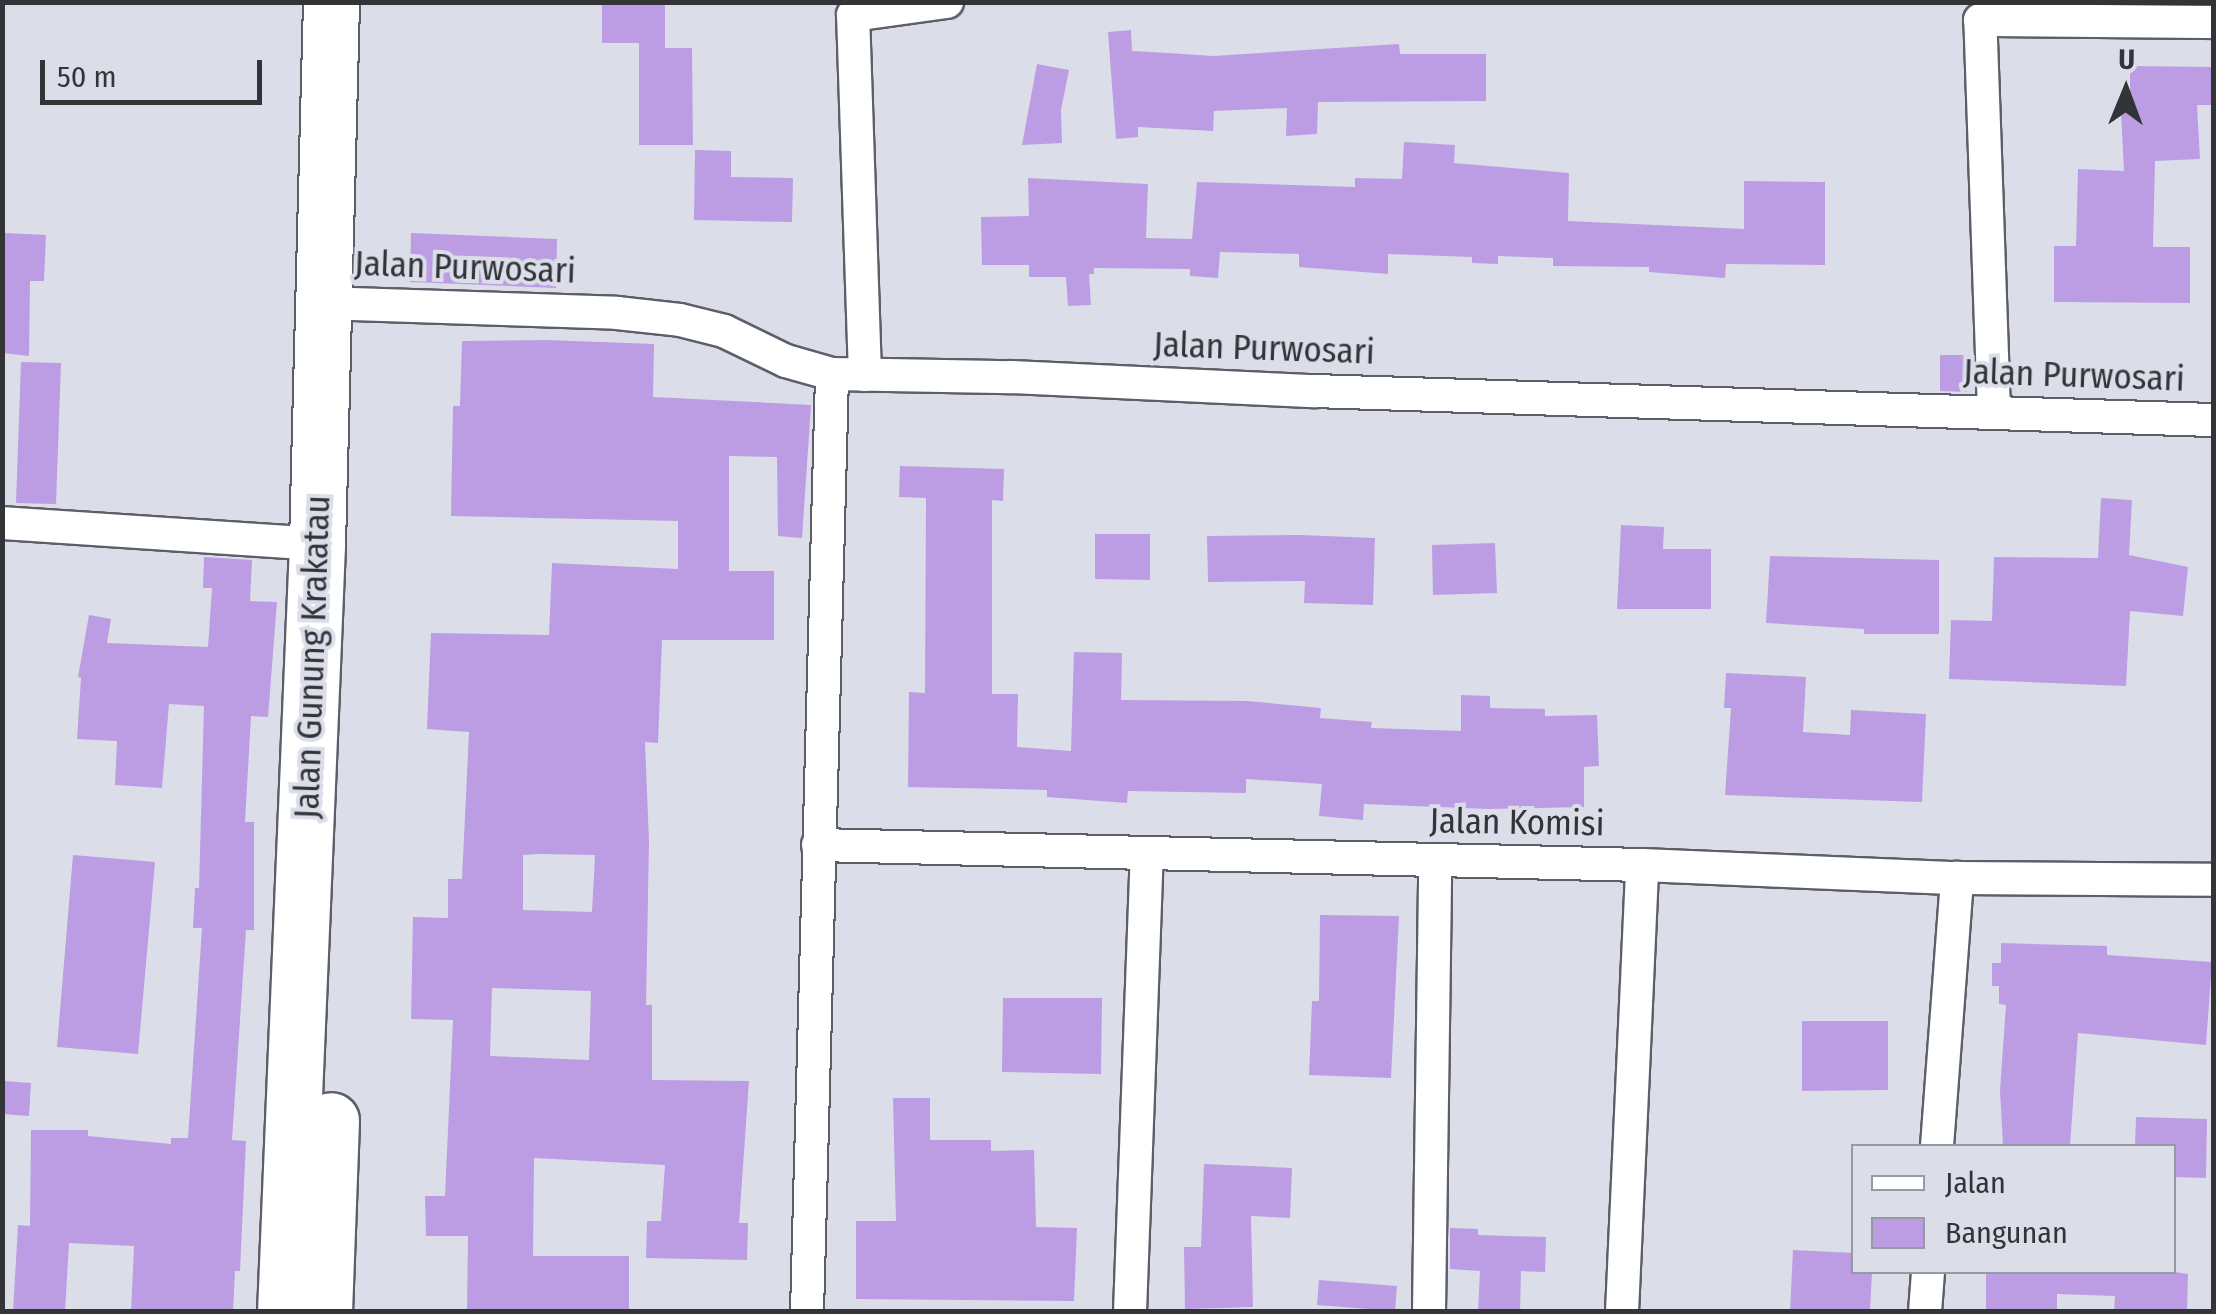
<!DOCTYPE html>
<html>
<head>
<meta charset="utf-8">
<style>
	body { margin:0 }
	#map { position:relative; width:2216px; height:1314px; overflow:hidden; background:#dbdee9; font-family:"Fira Sans Condensed",sans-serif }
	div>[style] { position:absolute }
	.building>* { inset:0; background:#bc9de3 }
	.roads { filter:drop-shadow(2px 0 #5c5e68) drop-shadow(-2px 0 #5c5e68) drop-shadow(0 2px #5c5e68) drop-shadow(0 -2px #5c5e68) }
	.street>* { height:32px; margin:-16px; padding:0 16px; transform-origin:16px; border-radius:16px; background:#fff }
	.highway>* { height:55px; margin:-27.5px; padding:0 27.5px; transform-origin:27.5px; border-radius:27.5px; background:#fff }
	span { translate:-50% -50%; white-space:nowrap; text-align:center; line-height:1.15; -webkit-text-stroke:8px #dbdee9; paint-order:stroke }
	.street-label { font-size:35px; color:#323438 }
	.frame { position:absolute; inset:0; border:5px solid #323438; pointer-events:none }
	.legend { position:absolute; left:1851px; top:1144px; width:325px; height:130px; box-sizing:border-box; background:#dbdee9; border:2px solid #979aa2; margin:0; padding:12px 18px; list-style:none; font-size:30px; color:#323438 }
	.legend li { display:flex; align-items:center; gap:20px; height:50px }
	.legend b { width:50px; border:2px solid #979aa2 }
	.north { position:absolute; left:2076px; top:40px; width:100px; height:100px; -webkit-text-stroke:8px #dbdee9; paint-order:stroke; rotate:1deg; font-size:28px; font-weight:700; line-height:40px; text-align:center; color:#323438 }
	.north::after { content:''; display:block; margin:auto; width:35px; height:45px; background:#323438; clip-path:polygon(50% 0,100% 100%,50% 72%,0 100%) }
	.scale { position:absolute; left:40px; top:60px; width:222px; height:45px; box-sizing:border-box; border:5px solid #323438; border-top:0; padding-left:12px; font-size:30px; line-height:35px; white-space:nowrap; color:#323438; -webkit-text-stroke:8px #dbdee9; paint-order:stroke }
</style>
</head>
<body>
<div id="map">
	<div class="building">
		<i style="clip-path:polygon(602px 2px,665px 2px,665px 48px,692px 48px,693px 145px,639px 145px,639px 43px,602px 43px)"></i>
		<i style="clip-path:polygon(1131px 30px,1132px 51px,1168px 53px,1213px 56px,1399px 44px,1400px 54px,1486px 54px,1486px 101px,1318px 102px,1317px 134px,1286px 136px,1287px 108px,1214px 111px,1213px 131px,1138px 127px,1138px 137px,1116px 139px,1108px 32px)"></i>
		<i style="clip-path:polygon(1037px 64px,1069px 70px,1061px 110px,1062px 143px,1022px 145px)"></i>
		<i style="clip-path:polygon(2130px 66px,2214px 67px,2214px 105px,2197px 105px,2200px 159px,2155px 161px,2153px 247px,2190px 247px,2190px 303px,2054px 302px,2054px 246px,2076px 246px,2078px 169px,2124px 171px,2121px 113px,2130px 113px)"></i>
		<i style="clip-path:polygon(1404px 142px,1455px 145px,1454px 163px,1569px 173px,1568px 221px,1744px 229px,1744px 181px,1825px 182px,1825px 265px,1726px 264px,1725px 278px,1649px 272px,1649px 267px,1553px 266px,1553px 258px,1498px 256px,1498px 264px,1472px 263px,1472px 257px,1388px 254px,1388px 274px,1299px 267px,1299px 254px,1220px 252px,1218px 278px,1190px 276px,1190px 269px,1094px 268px,1094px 274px,1089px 274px,1091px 305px,1068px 306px,1066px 277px,1029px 277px,1029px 265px,982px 265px,981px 217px,1029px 216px,1028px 178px,1148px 184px,1146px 238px,1192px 239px,1197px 182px,1355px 187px,1355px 178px,1402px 179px)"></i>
		<i style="clip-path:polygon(695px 150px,731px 151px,731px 177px,793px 178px,792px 222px,694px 220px)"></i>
		<i style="clip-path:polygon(4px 233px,46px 235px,44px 281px,30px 281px,29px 356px,2px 353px)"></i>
		<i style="clip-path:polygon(411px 233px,557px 239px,556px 288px,410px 282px)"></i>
		<i style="clip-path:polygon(evenodd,546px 340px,654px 344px,653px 397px,811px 405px,802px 538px,778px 536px,777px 457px,729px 456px,729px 571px,774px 571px,774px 640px,662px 640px,658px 743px,645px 742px,649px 842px,646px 1005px,652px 1005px,652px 1080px,749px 1081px,739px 1223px,748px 1223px,747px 1260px,646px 1258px,647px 1221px,661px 1221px,665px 1165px,534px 1158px,533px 1256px,629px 1256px,629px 1312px,467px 1312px,468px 1236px,426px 1236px,425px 1196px,445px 1196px,453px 1020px,411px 1019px,413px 917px,448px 918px,448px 879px,462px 879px,469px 732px,427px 729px,431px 633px,549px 635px,552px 563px,678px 569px,678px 521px,451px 516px,453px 406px,460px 406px,462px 341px,546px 340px,539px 854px,595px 855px,592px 912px,523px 910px,523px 855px,539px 854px,546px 340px,492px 988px,591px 991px,589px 1060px,490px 1056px,492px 988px)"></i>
		<i style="clip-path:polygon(1940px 355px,1966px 355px,1967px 392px,1940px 391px)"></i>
		<i style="clip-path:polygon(21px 362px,61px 363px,56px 504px,16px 503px)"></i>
		<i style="clip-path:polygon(900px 466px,1004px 469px,1003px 501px,992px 500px,992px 694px,1018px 694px,1017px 747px,1071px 751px,1074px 652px,1122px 653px,1121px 700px,1247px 701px,1321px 708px,1320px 718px,1372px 722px,1371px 728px,1461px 731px,1461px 695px,1490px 696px,1490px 708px,1545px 709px,1545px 716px,1597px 715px,1599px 766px,1584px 767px,1584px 807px,1489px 809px,1364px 804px,1363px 820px,1319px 816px,1322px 784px,1246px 779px,1246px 793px,1128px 791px,1127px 803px,1047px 797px,1047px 790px,908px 787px,909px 692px,925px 693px,926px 498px,899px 497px)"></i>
		<i style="clip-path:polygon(2101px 498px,2132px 500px,2129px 555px,2188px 567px,2183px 616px,2130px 611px,2126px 686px,1949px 679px,1951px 620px,1992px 621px,1994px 557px,2098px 558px)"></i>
		<i style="clip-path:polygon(1621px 525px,1664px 527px,1663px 549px,1711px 549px,1711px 609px,1617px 609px)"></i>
		<i style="clip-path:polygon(1095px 534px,1150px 534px,1150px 580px,1095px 579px)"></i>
		<i style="clip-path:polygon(1300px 535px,1375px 538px,1373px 605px,1304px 603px,1305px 581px,1208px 582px,1207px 536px)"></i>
		<i style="clip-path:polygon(1495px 543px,1497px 593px,1433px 595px,1432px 545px)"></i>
		<i style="clip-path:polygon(1770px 556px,1939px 560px,1939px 634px,1864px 634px,1864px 629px,1766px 623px)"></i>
		<i style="clip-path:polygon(204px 557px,252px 560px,250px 601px,277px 602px,268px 717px,251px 716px,245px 822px,254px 822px,254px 930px,246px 930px,232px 1140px,246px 1141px,240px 1271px,235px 1271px,233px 1312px,131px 1312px,134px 1246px,69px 1243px,65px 1312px,13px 1312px,18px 1225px,30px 1226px,31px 1130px,88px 1130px,88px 1136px,171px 1144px,171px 1138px,188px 1138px,202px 928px,193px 928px,195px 888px,199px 888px,204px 706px,169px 704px,162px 788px,115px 785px,117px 741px,77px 739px,81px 678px,78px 677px,89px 615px,111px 619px,107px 643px,208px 647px,212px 588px,203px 588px)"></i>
		<i style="clip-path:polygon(1726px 673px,1806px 677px,1803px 732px,1850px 735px,1851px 710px,1926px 714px,1922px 802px,1725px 795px,1731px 708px,1724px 708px)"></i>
		<i style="clip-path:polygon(73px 855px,155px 862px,138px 1054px,57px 1047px)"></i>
		<i style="clip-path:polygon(1320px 915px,1399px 916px,1391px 1078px,1309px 1075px,1312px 1001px,1319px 1001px)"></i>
		<i style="clip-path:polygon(2001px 943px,2107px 946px,2107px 955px,2212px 962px,2206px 1045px,2078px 1033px,2070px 1146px,2003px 1146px,2000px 1090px,2006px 1005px,1999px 1004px,1999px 986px,1992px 986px,1992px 963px,2001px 963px)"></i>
		<i style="clip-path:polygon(1003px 998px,1102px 998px,1101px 1074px,1002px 1072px)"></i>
		<i style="clip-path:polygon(1802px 1021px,1888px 1021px,1888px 1090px,1802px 1091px)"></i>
		<i style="clip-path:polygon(4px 1081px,31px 1083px,29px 1116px,2px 1114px)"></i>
		<i style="clip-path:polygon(893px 1098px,930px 1098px,930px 1140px,991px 1140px,991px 1151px,1034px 1150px,1036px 1227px,1077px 1228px,1074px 1301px,856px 1299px,856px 1221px,896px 1221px)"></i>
		<i style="clip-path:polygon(2136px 1117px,2207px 1119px,2206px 1178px,2174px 1177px,2174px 1146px,2135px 1146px)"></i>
		<i style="clip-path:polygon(1204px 1164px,1292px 1168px,1290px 1218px,1251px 1216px,1253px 1307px,1185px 1309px,1184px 1247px,1201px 1247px)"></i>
		<i style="clip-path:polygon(1450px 1228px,1478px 1229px,1478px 1235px,1546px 1237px,1545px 1272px,1521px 1271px,1520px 1312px,1478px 1312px,1480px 1271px,1450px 1269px)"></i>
		<i style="clip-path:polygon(1793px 1250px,1854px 1253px,1854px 1272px,1872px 1272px,1870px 1312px,1790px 1312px)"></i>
		<i style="clip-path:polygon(1986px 1272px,2175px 1272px,2188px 1274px,2187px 1312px,2114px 1312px,2115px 1296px,2057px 1294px,2057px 1312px,1986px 1312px)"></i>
		<i style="clip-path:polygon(1319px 1280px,1397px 1286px,1395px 1311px,1317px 1305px)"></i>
	</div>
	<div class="roads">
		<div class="street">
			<i style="left:322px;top:303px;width:295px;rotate:1.9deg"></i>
			<i style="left:617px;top:313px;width:63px;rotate:6.3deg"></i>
			<i style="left:680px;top:320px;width:45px;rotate:14deg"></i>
			<i style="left:724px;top:331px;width:69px;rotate:25.8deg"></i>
			<i style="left:786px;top:361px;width:48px;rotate:15.8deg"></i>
			<i style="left:832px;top:374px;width:180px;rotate:1deg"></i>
			<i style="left:1012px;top:377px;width:302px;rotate:2.7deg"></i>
			<i style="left:1314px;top:391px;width:900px;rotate:1.85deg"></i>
			<i style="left:865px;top:375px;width:360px;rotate:-91.9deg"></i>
			<i style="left:853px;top:15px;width:95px;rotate:-7.9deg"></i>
			<i style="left:1994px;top:412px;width:392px;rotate:-92deg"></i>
			<i style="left:1980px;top:20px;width:234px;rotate:0.5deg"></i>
			<i style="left:2px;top:523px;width:316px;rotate:3.8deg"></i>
			<i style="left:818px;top:845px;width:824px;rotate:1.39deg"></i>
			<i style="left:1642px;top:865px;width:315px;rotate:2.4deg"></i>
			<i style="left:1957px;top:878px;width:257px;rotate:0.4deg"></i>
			<i style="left:1937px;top:1146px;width:269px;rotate:-85.7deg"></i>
			<i style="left:807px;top:1312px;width:938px;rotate:-88.47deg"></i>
			<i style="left:1130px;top:1312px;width:459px;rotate:-87.9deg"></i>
			<i style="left:1429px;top:1312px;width:452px;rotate:-89.2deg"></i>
			<i style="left:1622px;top:1312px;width:447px;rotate:-87.4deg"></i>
			<i style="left:1925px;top:1312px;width:40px;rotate:-85.7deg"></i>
		</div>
		<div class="highway">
			<i style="left:285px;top:1312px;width:769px;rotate:-87.61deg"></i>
			<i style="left:317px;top:544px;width:542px;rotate:-88.52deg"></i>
			<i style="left:324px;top:1312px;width:192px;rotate:-87.9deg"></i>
		</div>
	</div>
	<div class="street-label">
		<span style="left:465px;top:267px;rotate:2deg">Jalan Purwosari</span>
		<span style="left:1264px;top:348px;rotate:2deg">Jalan Purwosari</span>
		<span style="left:2074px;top:375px;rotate:2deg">Jalan Purwosari</span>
		<span style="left:312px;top:657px;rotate:-88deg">Jalan Gunung Krakatau</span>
		<span style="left:1517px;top:822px;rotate:1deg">Jalan Komisi</span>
	</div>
	<div class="frame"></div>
	<ul class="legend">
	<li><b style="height:12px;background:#fff"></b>Jalan</li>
	<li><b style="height:28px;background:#bc9de3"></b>Bangunan</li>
	</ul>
	<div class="north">U</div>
	<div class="scale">50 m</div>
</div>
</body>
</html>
